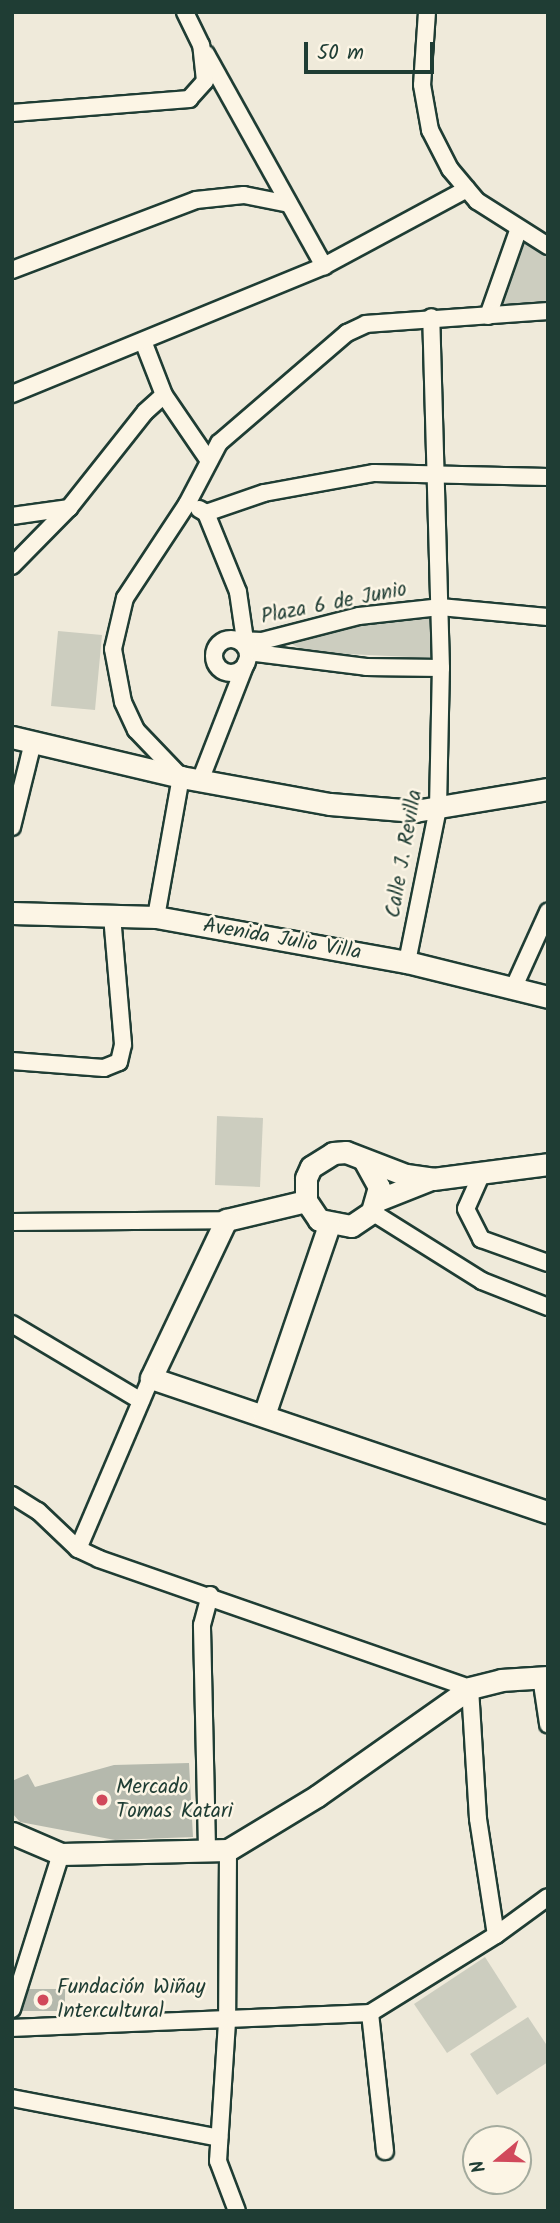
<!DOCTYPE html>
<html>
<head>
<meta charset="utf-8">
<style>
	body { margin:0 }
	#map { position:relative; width:560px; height:2223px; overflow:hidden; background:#efeada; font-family:Kalam,sans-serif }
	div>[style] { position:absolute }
	.green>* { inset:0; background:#cccdbf }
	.building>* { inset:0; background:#b5b9ad }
	.roads { filter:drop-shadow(2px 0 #1f3d34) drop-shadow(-2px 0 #1f3d34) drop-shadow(0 2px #1f3d34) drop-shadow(0 -2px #1f3d34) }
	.street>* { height:16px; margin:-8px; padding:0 8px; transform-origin:8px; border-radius:8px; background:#fcf5e5 }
	.street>.ring { margin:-8px; padding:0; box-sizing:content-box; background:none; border:16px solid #fcf5e5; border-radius:50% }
	.secondary>* { height:21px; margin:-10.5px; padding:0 10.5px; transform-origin:10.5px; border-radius:10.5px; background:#fcf5e5 }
	.dots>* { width:19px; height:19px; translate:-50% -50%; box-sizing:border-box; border:4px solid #fcf5e5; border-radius:50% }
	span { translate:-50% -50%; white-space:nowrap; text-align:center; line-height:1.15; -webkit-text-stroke:5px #fcf5e5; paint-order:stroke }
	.street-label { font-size:21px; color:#1f3d34 }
	.poi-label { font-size:21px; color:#1f3d34 }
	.left { translate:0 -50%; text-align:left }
	.frame { position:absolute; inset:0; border:14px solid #1f3d34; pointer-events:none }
	.north { position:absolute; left:462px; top:2125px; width:70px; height:70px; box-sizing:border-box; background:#fcf5e5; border:2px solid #a4ab9e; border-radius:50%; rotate:251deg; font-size:19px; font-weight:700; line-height:28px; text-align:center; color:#1f3d34 }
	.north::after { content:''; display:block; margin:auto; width:24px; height:32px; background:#d1495b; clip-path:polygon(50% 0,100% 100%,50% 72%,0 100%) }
	.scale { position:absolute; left:304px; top:42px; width:130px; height:32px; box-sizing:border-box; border:4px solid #1f3d34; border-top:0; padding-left:9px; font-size:21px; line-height:24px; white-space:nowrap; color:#1f3d34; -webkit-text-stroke:5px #fcf5e5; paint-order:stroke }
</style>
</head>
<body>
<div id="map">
	<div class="green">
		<i style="clip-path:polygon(523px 239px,548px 256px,548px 303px,497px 309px)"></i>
		<i style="clip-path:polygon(434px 617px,432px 658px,305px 652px,289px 642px,303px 633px)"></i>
		<i style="clip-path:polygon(58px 631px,102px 635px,95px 710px,51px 706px)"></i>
		<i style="clip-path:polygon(217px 1116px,263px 1118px,260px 1187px,215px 1185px)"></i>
		<i style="clip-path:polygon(485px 1957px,517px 2007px,447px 2053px,414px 2004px)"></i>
		<i style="clip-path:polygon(528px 2017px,548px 2047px,548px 2062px,497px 2095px,470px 2054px)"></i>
	</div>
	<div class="building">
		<i style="clip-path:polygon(189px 1763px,193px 1837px,115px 1840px,20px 1822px,12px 1813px,12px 1781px,28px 1774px,35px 1787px,114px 1765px)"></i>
		<i style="clip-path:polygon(29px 1989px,65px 1989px,65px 2011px,22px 2011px)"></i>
	</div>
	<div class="roads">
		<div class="street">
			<i style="left:427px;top:12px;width:73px;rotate:93.9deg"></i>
			<i style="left:422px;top:85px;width:46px;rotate:79.9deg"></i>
			<i style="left:430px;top:130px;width:44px;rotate:62.9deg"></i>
			<i style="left:450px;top:169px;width:42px;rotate:49.8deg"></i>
			<i style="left:477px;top:201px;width:84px;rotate:32.4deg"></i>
			<i style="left:206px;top:54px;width:243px;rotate:60.9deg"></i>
			<i style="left:12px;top:113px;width:178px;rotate:-4.5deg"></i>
			<i style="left:189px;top:99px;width:24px;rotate:-48deg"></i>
			<i style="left:205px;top:81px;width:36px;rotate:-96deg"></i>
			<i style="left:201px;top:45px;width:37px;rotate:-116deg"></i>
			<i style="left:12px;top:270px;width:197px;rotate:-20.8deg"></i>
			<i style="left:196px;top:200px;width:48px;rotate:-5.9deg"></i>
			<i style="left:244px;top:195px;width:46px;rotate:11.3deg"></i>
			<i style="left:488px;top:316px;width:90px;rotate:-70.6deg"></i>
			<i style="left:143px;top:341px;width:58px;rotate:68.7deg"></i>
			<i style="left:164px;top:395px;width:80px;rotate:55.7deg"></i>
			<i style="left:12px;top:394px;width:337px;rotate:-22.3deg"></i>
			<i style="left:324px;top:266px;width:162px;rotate:-28.3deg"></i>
			<i style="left:199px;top:509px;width:8px;rotate:30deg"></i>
			<i style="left:206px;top:513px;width:85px;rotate:67.9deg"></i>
			<i style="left:238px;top:592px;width:56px;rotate:81.7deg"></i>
			<i style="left:206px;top:513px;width:61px;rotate:-19deg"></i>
			<i style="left:264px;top:493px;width:112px;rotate:-10.3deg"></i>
			<i style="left:374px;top:473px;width:174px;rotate:1.3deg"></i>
			<i style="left:12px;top:516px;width:58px;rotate:-8deg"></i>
			<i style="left:12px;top:566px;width:81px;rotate:-45.5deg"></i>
			<i style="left:69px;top:508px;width:122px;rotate:-51.6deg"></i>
			<i style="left:145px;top:412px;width:25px;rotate:-42deg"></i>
			<i class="ring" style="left:214px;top:639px;width:18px;height:18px"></i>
			<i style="left:237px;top:640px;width:25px;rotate:2deg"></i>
			<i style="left:262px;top:641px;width:100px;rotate:-14.5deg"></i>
			<i style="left:359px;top:616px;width:81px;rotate:-6.3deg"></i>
			<i style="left:440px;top:607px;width:108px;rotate:5.3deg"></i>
			<i style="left:248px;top:652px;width:119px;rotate:7.2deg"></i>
			<i style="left:366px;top:667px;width:75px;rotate:0.8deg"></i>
			<i style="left:200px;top:781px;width:127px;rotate:-68.7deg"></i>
			<i style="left:12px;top:827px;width:88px;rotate:-76.1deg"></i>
			<i style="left:156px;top:917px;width:142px;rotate:-79.9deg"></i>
			<i style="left:181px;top:777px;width:65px;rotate:-133.8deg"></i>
			<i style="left:136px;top:730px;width:31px;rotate:-115deg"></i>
			<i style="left:123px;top:702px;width:54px;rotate:-100.7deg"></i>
			<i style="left:113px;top:649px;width:52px;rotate:-76.8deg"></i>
			<i style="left:125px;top:598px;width:113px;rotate:-56.6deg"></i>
			<i style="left:187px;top:504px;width:69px;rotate:-62.3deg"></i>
			<i style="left:219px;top:443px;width:169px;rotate:-40.7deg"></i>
			<i style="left:347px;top:333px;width:21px;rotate:-25deg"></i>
			<i style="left:366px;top:324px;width:182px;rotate:-4.1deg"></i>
			<i style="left:407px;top:962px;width:157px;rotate:-78.6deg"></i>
			<i style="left:438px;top:808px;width:140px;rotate:-88.8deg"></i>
			<i style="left:441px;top:668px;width:351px;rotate:-91.6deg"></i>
			<i style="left:513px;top:989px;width:85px;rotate:-65.6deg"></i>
			<i style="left:12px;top:1061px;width:92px;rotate:4.4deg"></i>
			<i style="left:104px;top:1068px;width:16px;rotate:-22deg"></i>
			<i style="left:119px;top:1062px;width:18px;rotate:-77deg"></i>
			<i style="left:123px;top:1044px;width:128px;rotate:-94.9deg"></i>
			<i style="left:482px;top:1173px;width:39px;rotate:114deg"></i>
			<i style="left:466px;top:1209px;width:34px;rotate:63deg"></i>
			<i style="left:481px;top:1239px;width:71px;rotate:19.7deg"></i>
			<i style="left:372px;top:1212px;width:130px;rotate:32.1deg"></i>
			<i style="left:482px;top:1281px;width:71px;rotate:21.5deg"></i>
			<i style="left:12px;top:1222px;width:214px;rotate:-0.5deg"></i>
			<i style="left:12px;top:1324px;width:150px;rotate:30.8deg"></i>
			<i style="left:12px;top:1495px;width:31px;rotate:32deg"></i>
			<i style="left:38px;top:1511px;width:55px;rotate:43.5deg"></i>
			<i style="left:78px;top:1549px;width:23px;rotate:25deg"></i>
			<i style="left:99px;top:1559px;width:393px;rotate:19.2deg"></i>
			<i style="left:470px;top:1688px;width:131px;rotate:86.5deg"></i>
			<i style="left:478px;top:1819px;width:117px;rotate:81.2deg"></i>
			<i style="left:496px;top:1935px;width:148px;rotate:148.2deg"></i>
			<i style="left:370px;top:2013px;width:358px;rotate:177.6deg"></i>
			<i style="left:78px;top:1549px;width:186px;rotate:-66.9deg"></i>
			<i style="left:541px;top:1677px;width:48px;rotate:81.5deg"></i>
			<i style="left:207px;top:1848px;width:223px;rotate:-91.3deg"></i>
			<i style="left:202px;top:1625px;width:31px;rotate:-75deg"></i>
			<i style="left:228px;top:1850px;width:172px;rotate:90.3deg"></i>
			<i style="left:227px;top:2022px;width:139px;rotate:93.7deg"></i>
			<i style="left:218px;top:2161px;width:53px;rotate:69.2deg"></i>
			<i style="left:496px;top:1935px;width:64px;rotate:-36.2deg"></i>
			<i style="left:12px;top:2009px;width:163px;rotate:-72.5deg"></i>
			<i style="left:370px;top:2013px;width:139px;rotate:83.8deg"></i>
			<i style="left:12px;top:2098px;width:211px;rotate:10.9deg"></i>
		</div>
		<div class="secondary">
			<i style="left:12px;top:737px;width:174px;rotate:13.3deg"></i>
			<i style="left:181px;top:777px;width:151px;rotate:10.3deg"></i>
			<i style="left:330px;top:804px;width:85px;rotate:4.7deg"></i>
			<i style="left:415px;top:811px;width:135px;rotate:-9.4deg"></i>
			<i style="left:12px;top:913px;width:144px;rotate:1.6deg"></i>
			<i style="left:156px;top:917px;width:255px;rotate:10.2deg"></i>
			<i style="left:407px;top:962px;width:145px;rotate:13.9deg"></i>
			<i style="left:364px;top:1160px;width:31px;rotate:61deg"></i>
			<i style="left:379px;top:1187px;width:26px;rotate:106deg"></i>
			<i style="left:372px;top:1212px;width:25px;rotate:146deg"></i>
			<i style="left:351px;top:1226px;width:33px;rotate:-169deg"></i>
			<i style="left:319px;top:1220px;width:23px;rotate:-124deg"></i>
			<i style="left:306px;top:1201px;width:23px;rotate:-90deg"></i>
			<i style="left:306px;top:1178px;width:12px;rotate:-66deg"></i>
			<i style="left:311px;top:1167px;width:26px;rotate:-32deg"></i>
			<i style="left:333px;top:1153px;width:13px;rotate:-4deg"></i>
			<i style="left:346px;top:1152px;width:64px;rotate:21deg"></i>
			<i style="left:406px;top:1175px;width:27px;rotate:8deg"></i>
			<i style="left:433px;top:1179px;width:116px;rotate:-7.4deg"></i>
			<i style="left:378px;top:1200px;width:57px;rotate:-21.6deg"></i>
			<i style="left:306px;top:1201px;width:82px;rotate:166.6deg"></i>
			<i style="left:226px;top:1220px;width:175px;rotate:115.4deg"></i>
			<i style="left:151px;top:1378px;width:419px;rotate:18.7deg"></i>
			<i style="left:264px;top:1415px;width:201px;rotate:-71.1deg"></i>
			<i style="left:12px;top:1833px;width:53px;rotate:23.2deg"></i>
			<i style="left:61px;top:1854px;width:167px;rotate:-1.4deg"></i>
			<i style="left:228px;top:1850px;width:104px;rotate:-31.2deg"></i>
			<i style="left:317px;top:1796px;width:187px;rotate:-35.2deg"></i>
			<i style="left:470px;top:1688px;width:32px;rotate:-14deg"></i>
			<i style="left:501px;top:1680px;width:47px;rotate:-3.7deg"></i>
		</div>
	</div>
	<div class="dots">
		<i style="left:102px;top:1800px;background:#d1495b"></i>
		<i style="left:43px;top:2000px;background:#d1495b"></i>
	</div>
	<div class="street-label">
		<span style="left:334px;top:604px;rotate:-11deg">Plaza 6 de Junio</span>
		<span style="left:405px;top:854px;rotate:-80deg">Calle J. Revilla</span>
		<span style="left:282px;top:940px;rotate:10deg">Avenida Julio Villa</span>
	</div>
	<div class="poi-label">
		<span class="left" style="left:116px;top:1800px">Mercado<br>Tomas Katari</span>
		<span class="left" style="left:57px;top:2000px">Fundación Wiñay<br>Intercultural</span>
	</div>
	<div class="frame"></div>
	<div class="north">N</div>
	<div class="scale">50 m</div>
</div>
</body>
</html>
